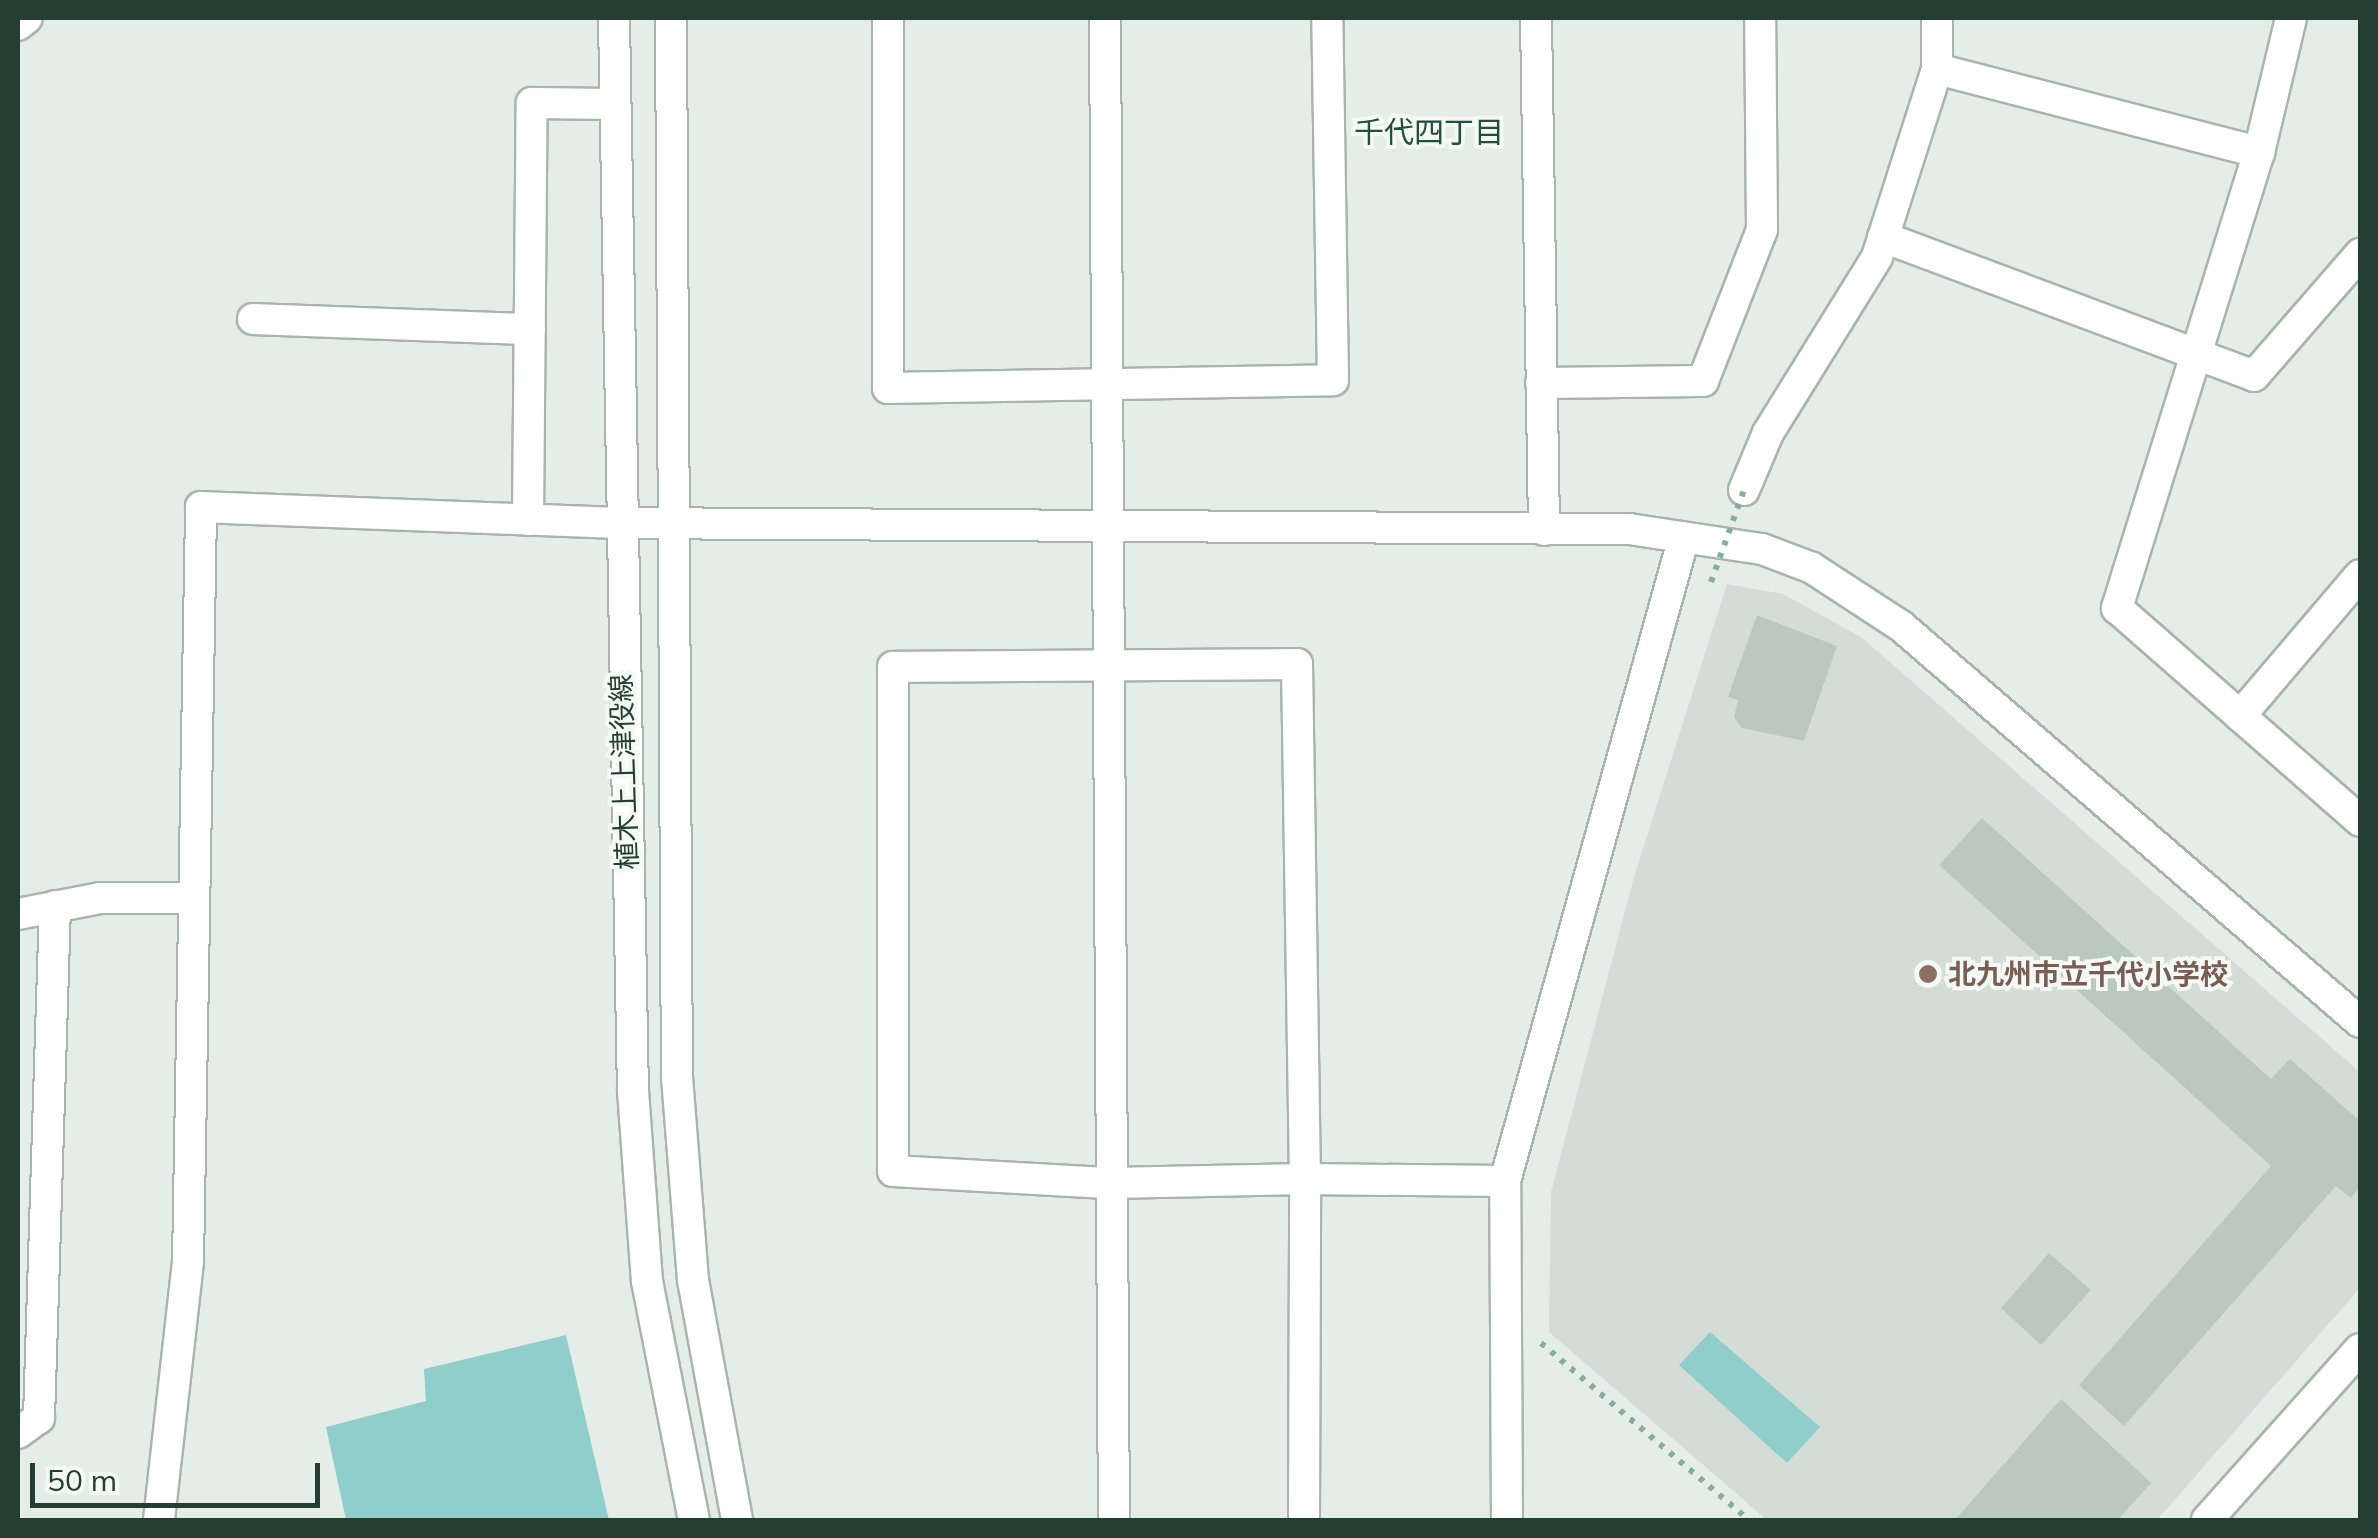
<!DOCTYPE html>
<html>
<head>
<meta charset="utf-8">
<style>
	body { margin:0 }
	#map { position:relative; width:2378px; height:1538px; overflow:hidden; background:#e4ede8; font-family:Mulish,"Noto Sans JP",sans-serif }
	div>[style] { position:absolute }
	.built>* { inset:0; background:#d3ddd6 }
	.water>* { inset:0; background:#90cecc }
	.building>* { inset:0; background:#bac8c0 }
	.path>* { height:6px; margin-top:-3px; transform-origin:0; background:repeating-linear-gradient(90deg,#87ae9b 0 5px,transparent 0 13px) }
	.roads { filter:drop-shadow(2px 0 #a7b5ae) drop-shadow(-2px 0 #a7b5ae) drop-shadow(0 2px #a7b5ae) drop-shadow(0 -2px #a7b5ae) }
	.street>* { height:30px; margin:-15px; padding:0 15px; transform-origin:15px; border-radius:15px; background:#fff }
	.secondary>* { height:30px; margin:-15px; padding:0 15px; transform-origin:15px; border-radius:15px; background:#fff }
	.path-bridge>* { height:6px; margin-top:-3px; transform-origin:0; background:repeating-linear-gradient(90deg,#87ae9b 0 5px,transparent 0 13px) }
	.dots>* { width:28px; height:28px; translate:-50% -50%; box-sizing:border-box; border:5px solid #f5f9f6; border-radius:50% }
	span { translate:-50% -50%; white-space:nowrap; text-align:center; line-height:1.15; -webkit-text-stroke:8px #f5f9f6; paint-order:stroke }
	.street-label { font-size:28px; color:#253e32 }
	.education-label { font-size:28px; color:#785e54; font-weight:700 }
	.left { translate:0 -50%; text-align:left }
	.neighbourhood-label { font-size:30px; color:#224f3b }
	.frame { position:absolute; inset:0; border:20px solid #253e32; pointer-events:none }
	.scale { position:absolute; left:30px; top:1463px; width:290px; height:45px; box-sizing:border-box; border:5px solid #253e32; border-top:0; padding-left:12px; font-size:30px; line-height:35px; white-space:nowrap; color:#253e32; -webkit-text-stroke:8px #f5f9f6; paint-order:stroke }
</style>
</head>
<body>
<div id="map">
	<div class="built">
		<i style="clip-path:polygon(1727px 584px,1783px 594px,1861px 637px,2360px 1072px,2360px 1288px,2157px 1520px,1767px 1520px,1549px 1332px,1551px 1192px,1634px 877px)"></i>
	</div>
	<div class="water">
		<i style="clip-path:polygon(1710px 1332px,1820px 1427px,1787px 1463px,1679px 1365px)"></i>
		<i style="clip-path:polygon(566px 1335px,609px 1520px,346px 1520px,326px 1427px,426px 1401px,424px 1369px)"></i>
	</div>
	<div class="building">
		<i style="clip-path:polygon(1757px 615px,1837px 646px,1804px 741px,1742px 728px,1734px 717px,1738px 700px,1728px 697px)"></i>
		<i style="clip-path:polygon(1982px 818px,2271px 1079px,2290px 1059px,2360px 1121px,2360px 1187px,2351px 1198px,2336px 1186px,2124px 1426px,2079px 1385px,2271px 1166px,1939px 865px)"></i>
		<i style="clip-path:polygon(2049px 1253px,2091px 1290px,2041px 1345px,2001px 1308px)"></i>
		<i style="clip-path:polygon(2061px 1399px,2151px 1483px,2118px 1520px,1955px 1520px)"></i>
	</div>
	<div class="path">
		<i style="left:1541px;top:1343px;width:273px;rotate:40.4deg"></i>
	</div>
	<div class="roads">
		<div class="street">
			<i style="left:888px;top:18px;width:370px;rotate:90deg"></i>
			<i style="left:888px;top:388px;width:445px;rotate:-1deg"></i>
			<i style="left:1333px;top:380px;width:362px;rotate:-90.9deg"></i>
			<i style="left:1105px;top:18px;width:1502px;rotate:89.66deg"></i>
			<i style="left:1536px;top:18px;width:512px;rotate:89.1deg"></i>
			<i style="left:2291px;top:18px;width:138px;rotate:103.4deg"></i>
			<i style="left:2259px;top:152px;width:478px;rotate:107.3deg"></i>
			<i style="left:2117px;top:608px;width:323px;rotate:41.2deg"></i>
			<i style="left:18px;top:25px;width:11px;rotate:-38deg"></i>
			<i style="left:1937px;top:69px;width:333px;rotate:14.5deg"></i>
			<i style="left:1883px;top:237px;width:396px;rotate:20.5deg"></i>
			<i style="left:2254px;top:376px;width:162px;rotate:-49deg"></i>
			<i style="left:253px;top:319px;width:277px;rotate:2.1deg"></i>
			<i style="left:1541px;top:383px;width:162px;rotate:-0.7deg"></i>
			<i style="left:1703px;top:381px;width:162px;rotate:-68.7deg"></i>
			<i style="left:1762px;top:230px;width:212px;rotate:-90.5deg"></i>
			<i style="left:1744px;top:490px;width:62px;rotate:-67.2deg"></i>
			<i style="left:1768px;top:433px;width:207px;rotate:-58.2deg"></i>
			<i style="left:1877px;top:257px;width:197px;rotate:-72.3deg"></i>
			<i style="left:1937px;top:69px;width:51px;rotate:-90deg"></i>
			<i style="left:528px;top:520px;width:417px;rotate:-89.5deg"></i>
			<i style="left:532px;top:103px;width:82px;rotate:0.7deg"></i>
			<i style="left:2240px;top:716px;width:185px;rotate:-49.6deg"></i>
			<i style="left:18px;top:914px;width:84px;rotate:-11deg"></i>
			<i style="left:100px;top:898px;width:90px"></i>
			<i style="left:18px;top:1433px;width:26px;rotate:-36deg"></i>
			<i style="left:39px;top:1418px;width:512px;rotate:-88.21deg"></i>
			<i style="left:159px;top:1520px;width:259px;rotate:-83.6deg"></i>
			<i style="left:188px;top:1263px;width:756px;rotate:-89.01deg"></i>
			<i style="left:201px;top:507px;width:416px;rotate:2.2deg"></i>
			<i style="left:1304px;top:1520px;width:341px;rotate:-89.8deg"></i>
			<i style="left:1305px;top:1179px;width:515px;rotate:-90.89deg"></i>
			<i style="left:1297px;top:664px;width:404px;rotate:179.6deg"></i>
			<i style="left:893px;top:667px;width:504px;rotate:90deg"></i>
			<i style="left:893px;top:1171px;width:218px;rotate:3.2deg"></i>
			<i style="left:1111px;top:1183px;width:194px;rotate:-1.2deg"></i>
			<i style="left:1305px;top:1179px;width:200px;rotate:0.6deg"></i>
			<i style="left:1507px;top:1520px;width:339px;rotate:-90.3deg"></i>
			<i style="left:1505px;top:1181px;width:668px;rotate:-74.47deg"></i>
			<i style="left:2207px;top:1520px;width:229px;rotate:-48.2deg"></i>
		</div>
		<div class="secondary">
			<i style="left:614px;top:18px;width:1073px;rotate:88.99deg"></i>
			<i style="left:633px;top:1091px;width:191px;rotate:85.8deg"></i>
			<i style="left:647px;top:1281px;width:244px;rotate:78.9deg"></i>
			<i style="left:671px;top:18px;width:1059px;rotate:89.68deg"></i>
			<i style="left:677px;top:1077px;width:204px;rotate:85.5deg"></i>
			<i style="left:693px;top:1280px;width:244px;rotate:79.6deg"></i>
			<i style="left:617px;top:523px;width:1012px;rotate:0.34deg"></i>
			<i style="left:1629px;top:529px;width:134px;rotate:8.6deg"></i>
			<i style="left:1762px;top:549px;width:53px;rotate:20.8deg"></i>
			<i style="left:1812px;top:568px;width:106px;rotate:33.1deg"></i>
			<i style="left:1901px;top:626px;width:606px;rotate:40.79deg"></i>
		</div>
	</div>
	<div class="path-bridge">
		<i style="left:1711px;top:582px;width:98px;rotate:-70.3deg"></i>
	</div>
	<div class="dots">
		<i style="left:1928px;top:974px;background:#8d6e63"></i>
	</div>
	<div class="street-label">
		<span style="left:624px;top:772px;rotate:-92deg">植木上上津役線</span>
	</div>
	<div class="education-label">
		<span class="left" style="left:1948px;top:974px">北九州市立千代小学校</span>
	</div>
	<div class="neighbourhood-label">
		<span style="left:1429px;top:132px">千代四丁目</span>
	</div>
	<div class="frame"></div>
	<div class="scale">50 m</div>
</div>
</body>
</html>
